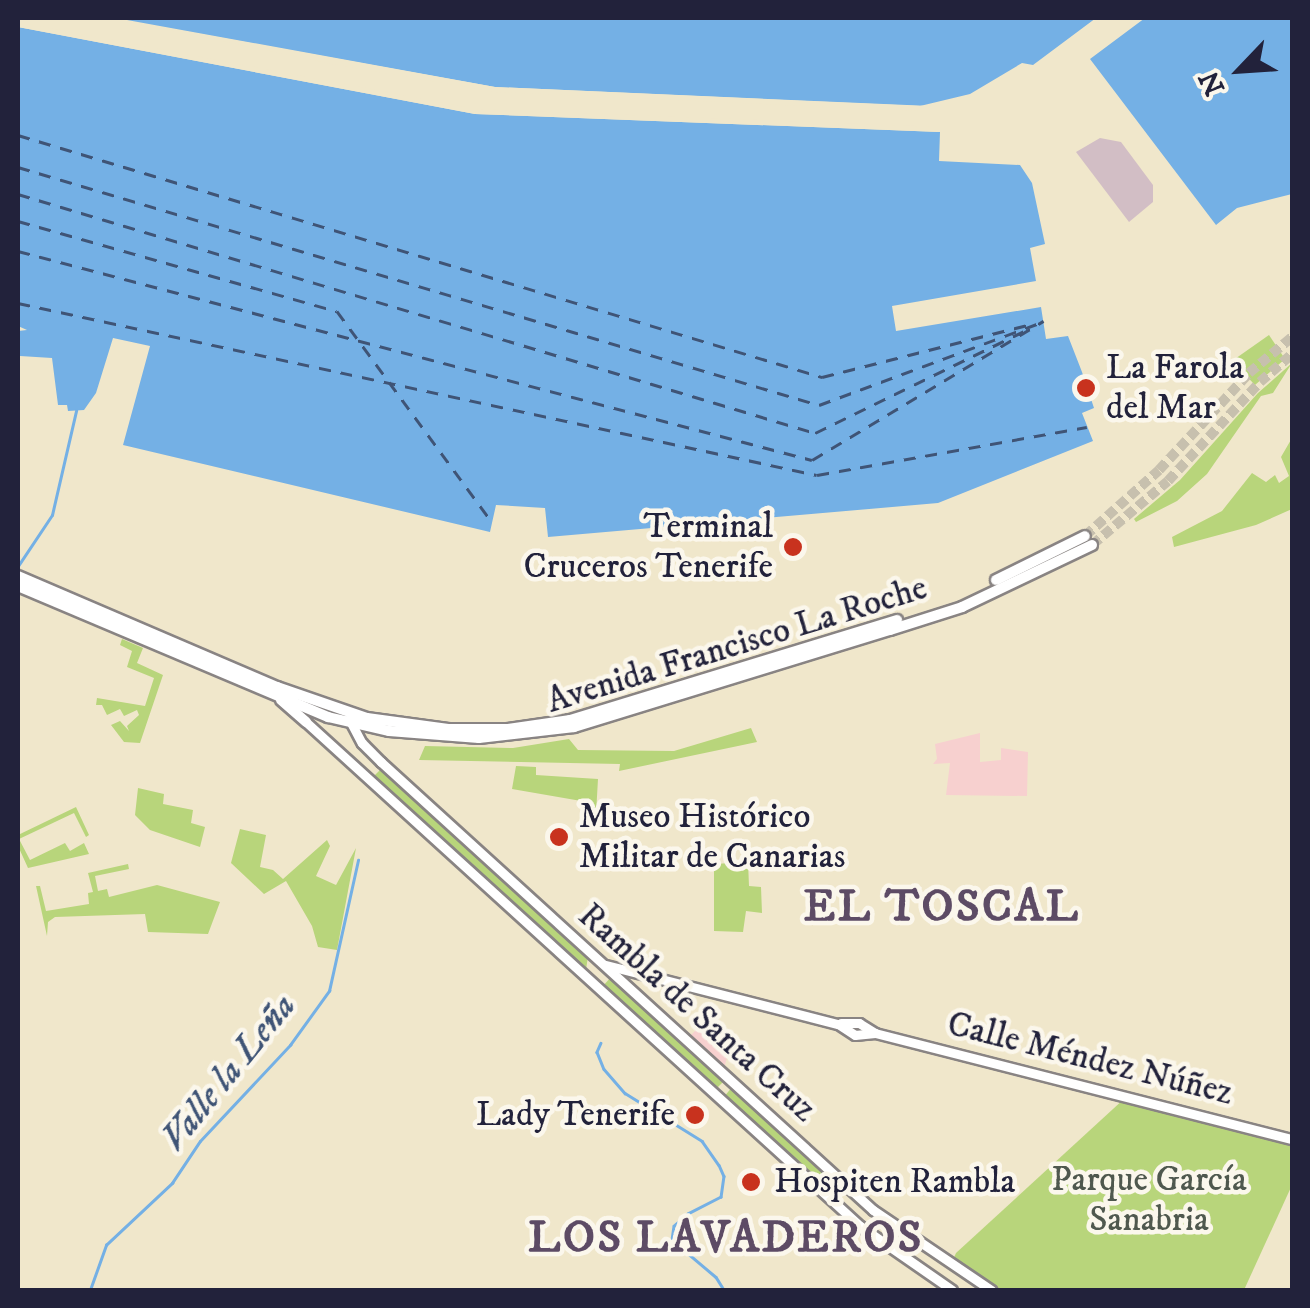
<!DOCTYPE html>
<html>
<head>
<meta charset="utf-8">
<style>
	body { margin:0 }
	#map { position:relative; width:1310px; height:1308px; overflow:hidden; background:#f0e7cb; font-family:"IM FELL DW Pica",serif }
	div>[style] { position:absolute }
	.built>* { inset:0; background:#f7d0cf }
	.industrial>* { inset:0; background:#d2bec5 }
	.green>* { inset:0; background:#b8d57b }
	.water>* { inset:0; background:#74b0e5 }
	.pier>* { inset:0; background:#f0e7cb }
	.stream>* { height:2.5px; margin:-1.25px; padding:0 1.25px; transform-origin:1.25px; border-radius:1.25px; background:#74b0e5 }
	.ferry>* { height:2.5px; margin-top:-1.25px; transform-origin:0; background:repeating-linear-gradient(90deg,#3f5476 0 12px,transparent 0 22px) }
	.primary-tunnel>* { height:10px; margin-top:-5px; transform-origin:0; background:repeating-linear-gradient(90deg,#c7c0ae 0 10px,transparent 0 15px) }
	.roads { filter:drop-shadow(2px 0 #898483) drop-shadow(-2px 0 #898483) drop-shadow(0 2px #898483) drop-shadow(0 -2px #898483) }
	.secondary>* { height:9px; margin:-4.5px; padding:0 4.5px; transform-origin:4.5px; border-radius:4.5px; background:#fff }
	.primary>* { height:10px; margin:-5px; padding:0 5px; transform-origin:5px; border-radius:5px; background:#fff }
	.dots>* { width:28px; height:28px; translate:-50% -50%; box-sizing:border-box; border:5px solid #fbf7ec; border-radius:50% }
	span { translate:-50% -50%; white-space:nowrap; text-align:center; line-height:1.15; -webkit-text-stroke:9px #fbf7ec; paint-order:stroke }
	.poi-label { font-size:35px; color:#22223b }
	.left { translate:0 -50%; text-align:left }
	.right { translate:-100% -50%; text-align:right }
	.street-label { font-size:35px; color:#22223b }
	.park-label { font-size:35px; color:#4f584e }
	.water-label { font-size:38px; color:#3f5476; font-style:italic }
	.district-label { font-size:45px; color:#5d4b65; font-weight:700; letter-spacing:2.5px }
	.frame { position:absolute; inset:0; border:20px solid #22223b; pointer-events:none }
	.north { position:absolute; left:1190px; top:20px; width:100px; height:100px; -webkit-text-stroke:8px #fbf7ec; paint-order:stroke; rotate:245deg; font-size:28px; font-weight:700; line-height:40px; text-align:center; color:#22223b }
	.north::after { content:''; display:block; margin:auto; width:35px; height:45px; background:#22223b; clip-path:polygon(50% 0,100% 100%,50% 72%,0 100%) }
</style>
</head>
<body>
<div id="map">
	<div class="built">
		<i style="clip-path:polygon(980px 733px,980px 762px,1001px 760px,1001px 748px,1028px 752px,1027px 796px,946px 795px,950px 763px,933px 764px,937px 759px,935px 744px)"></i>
		<i style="clip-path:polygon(707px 1019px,714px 1029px,733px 1034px,725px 1065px,721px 1066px,689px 1037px)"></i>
	</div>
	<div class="industrial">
		<i style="clip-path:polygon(1100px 138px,1121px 142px,1153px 185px,1153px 202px,1129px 222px,1076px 152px)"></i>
	</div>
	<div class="green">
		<i style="clip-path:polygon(1269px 335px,1285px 359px,1255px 385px,1232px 361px)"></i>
		<i style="clip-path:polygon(1292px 363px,1273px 393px,1261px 396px,1207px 474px,1177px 501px,1136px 522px,1134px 519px,1180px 480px,1258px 393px)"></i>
		<i style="clip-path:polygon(1292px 438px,1292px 509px,1256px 525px,1174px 547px,1172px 537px,1222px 511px,1252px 473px,1266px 482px,1275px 475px,1279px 483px,1289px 476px,1281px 457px)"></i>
		<i style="clip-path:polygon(122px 639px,143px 648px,137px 663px,163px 675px,140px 743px,124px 742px,111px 725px,120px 721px,129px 731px,127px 726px,139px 715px,137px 710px,124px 716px,120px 709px,107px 715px,102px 705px,96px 705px,97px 698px,145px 706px,154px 678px,127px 667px,132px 651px,120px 645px)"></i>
		<i style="clip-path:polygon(751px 728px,757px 742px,619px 771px,620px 764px,419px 760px,425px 746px,513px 748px,569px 739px,578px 750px,674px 751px)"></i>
		<i style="clip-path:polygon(516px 766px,536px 767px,536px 775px,598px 779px,596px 814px,587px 813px,587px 802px,512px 789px)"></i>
		<i style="clip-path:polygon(382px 768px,588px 956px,586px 970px,373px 777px)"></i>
		<i style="clip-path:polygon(138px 788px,164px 794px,163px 804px,193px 810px,191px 823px,205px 827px,200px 847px,150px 830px,135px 815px)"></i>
		<i style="clip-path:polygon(76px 807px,89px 835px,86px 837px,74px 813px,19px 839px,30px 860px,65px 843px,70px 851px,84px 843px,89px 854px,28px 868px,18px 846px,18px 835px)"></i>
		<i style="clip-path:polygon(240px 829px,266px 835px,260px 867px,273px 870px,283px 879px,327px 840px,330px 846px,316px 876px,336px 885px,356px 848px,337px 950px,318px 947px,312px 926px,286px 881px,264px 894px,231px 863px)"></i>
		<i style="clip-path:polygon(748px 862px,749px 886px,761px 887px,762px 913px,746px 911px,743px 932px,714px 931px,714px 864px)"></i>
		<i style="clip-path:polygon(128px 864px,129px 869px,95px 876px,98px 891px,107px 889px,109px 897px,157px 885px,220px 902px,208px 934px,148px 932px,145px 914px,55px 917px,48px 922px,47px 936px,36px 886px,40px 886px,46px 911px,89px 904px,88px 893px,93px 892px,88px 873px)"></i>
		<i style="clip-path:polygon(612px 976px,725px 1080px,715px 1090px,602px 987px)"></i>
		<i style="clip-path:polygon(732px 1087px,840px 1184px,834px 1193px,724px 1097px)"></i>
		<i style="clip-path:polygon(1125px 1098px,1292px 1144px,1292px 1185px,1244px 1290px,998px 1290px,952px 1262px,956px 1253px)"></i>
	</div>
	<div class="water">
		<i style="clip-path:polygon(116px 18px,1096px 18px,1033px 65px,1022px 63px,970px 94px,920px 106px,495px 87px)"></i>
		<i style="clip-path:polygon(1145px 18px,1292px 18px,1292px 194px,1237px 208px,1216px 225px,1090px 59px)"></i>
		<i style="clip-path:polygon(18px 27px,475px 114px,940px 132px,939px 161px,1020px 165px,1032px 183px,1045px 244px,1030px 248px,1036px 281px,892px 306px,896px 331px,1041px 307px,1046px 339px,1068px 336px,1082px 372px,1094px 408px,1082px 413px,1093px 441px,938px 503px,548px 537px,545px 508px,496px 505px,490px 532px,123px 445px,150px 346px,113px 338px,96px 393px,84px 410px,68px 411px,67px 405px,58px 405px,52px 358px,20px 356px,18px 368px,18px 331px,27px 330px,18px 326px)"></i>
	</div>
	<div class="pier">
		<i style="clip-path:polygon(111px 18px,495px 87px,930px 106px,920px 111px,495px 92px,332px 64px)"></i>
		<i style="clip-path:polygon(18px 22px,476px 109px,940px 127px,940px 132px,475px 114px,18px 27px)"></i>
	</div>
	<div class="stream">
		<i style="left:18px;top:566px;width:61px;rotate:-56.3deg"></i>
		<i style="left:52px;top:515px;width:107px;rotate:-77deg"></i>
		<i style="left:601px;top:1043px;width:10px;rotate:114deg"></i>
		<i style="left:597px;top:1052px;width:18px;rotate:68deg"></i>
		<i style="left:604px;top:1069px;width:32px;rotate:49deg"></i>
		<i style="left:625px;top:1093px;width:91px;rotate:31.9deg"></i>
		<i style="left:702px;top:1141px;width:29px;rotate:55deg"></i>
		<i style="left:719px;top:1165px;width:12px;rotate:66deg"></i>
		<i style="left:724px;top:1176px;width:21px;rotate:98deg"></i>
		<i style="left:721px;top:1197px;width:37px;rotate:153deg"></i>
		<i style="left:688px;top:1214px;width:18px;rotate:139deg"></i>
		<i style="left:674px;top:1226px;width:14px;rotate:98deg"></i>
		<i style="left:672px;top:1240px;width:57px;rotate:40.1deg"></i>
		<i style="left:716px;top:1277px;width:15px;rotate:58deg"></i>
		<i style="left:90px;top:1290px;width:48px;rotate:-70.4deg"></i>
		<i style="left:106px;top:1245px;width:91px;rotate:-43.2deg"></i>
		<i style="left:172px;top:1183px;width:50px;rotate:-56.3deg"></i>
		<i style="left:200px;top:1141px;width:132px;rotate:-46.8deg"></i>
		<i style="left:290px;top:1045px;width:67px;rotate:-54.2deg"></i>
		<i style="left:329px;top:991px;width:134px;rotate:-77.5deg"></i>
	</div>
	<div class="ferry">
		<i style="left:18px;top:135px;width:840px;rotate:16.75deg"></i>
		<i style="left:822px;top:377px;width:211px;rotate:-14.2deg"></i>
		<i style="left:18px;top:167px;width:836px;rotate:16.55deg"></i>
		<i style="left:819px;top:405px;width:233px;rotate:-20.4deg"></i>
		<i style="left:18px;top:194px;width:832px;rotate:16.69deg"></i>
		<i style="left:815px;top:433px;width:233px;rotate:-26deg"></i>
		<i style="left:18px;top:221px;width:331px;rotate:15.8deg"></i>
		<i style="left:337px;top:311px;width:262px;rotate:53.7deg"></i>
		<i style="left:18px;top:251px;width:821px;rotate:14.75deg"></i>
		<i style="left:812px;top:460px;width:270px;rotate:-31deg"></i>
		<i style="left:18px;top:303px;width:817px;rotate:12.15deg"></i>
		<i style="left:817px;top:475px;width:274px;rotate:-10.1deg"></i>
	</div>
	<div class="primary-tunnel">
		<i style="left:1085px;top:536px;width:99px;rotate:-41.7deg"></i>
		<i style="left:1159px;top:470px;width:132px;rotate:-47.1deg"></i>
		<i style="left:1249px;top:373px;width:56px;rotate:-39.9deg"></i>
		<i style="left:1092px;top:545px;width:99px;rotate:-40.1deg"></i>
		<i style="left:1168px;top:481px;width:135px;rotate:-47.1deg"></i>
		<i style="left:1260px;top:382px;width:43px;rotate:-41.2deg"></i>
	</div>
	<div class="roads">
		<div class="secondary">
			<i style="left:349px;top:719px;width:27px;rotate:62deg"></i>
			<i style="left:362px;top:743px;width:27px;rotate:45deg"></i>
			<i style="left:381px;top:762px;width:665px;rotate:42.32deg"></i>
			<i style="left:873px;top:1210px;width:143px;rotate:34.1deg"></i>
			<i style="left:306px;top:722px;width:749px;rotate:42.29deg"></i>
			<i style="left:860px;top:1226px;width:112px;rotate:34.8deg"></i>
			<i style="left:606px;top:965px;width:239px;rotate:14.3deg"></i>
			<i style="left:838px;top:1024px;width:20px;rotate:33deg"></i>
			<i style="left:855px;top:1035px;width:20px;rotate:-6deg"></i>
			<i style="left:875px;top:1033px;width:430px;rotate:14.3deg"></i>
			<i style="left:841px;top:1023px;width:18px"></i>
			<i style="left:859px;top:1023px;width:19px;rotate:32deg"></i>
		</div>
		<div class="primary">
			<i style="left:18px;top:576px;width:282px;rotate:23.2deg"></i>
			<i style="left:277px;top:687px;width:95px;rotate:19deg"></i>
			<i style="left:367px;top:718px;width:82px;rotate:7.7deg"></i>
			<i style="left:448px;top:729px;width:60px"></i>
			<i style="left:508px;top:729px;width:63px;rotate:-8.3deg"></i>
			<i style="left:570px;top:720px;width:342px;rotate:-17deg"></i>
			<i style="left:996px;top:580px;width:99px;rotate:-26.3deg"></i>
			<i style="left:18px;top:586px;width:337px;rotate:22.9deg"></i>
			<i style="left:328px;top:717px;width:63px;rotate:12.9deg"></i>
			<i style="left:389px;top:731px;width:90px;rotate:4.4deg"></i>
			<i style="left:479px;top:738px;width:96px;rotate:-6.6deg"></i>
			<i style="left:574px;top:727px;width:331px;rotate:-17.1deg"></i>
			<i style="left:890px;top:630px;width:76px;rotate:-17.7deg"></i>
			<i style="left:962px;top:607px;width:144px;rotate:-25.5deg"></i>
			<i style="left:281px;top:700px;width:33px;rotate:41deg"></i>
		</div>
	</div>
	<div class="dots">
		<i style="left:1086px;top:388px;background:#c8321e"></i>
		<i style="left:793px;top:547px;background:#c8321e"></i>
		<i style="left:559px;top:837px;background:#c8321e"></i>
		<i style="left:695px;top:1115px;background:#c8321e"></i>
		<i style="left:751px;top:1182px;background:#c8321e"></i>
	</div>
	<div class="poi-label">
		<span class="left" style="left:1106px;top:388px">La Farola<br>del Mar</span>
		<span class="right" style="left:773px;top:547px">Terminal<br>Cruceros Tenerife</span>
		<span class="left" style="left:579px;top:837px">Museo Histórico<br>Militar de Canarias</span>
		<span class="right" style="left:675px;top:1115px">Lady Tenerife</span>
		<span class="left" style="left:774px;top:1182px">Hospiten Rambla</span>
	</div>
	<div class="street-label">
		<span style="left:737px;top:645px;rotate:-17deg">Avenida Francisco La Roche</span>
		<span style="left:697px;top:1013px;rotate:42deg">Rambla de Santa Cruz</span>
		<span style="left:1090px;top:1059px;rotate:14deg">Calle Méndez Núñez</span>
	</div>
	<div class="park-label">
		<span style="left:1149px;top:1200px">Parque García<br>Sanabria</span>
	</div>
	<div class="water-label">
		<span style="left:229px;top:1073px;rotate:-51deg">Valle la Leña</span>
	</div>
	<div class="district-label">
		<span style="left:942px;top:908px">EL TOSCAL</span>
		<span style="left:726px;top:1239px">LOS LAVADEROS</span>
	</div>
	<div class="frame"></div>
	<div class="north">N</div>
</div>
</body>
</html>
